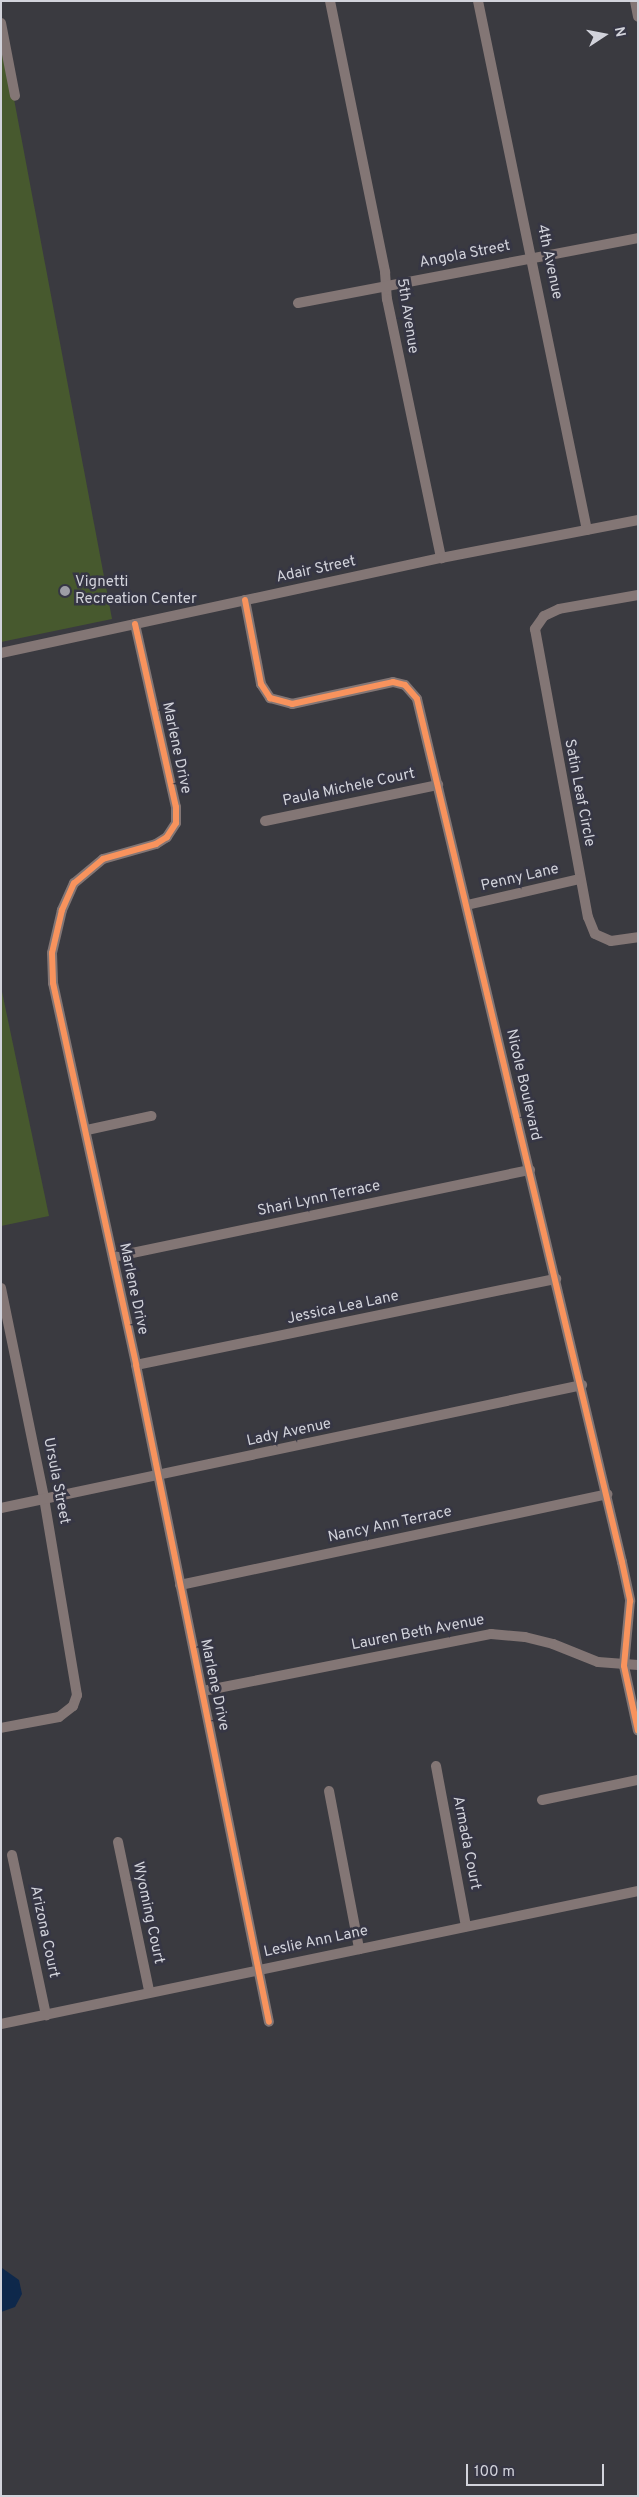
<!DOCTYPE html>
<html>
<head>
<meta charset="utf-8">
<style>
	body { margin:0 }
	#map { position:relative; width:639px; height:2497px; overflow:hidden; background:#3a3a40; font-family:Overpass,sans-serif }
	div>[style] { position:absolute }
	.green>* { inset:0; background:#47592e }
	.water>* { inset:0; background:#0e284b }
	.minor>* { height:10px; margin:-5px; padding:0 5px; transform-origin:5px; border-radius:5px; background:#837675 }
	.cycleway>* { height:6px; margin:-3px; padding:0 3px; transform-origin:3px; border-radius:3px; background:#f8935d }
	.dots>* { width:14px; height:14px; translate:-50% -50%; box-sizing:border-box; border:2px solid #363644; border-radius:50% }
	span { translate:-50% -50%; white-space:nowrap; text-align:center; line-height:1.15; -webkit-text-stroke:5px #363644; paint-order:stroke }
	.street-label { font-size:15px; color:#d2d3db }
	.poi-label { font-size:15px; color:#d2d3db }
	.left { translate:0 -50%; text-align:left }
	.frame { position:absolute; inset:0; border:2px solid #d2d3db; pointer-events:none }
	.north { position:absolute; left:579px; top:10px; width:50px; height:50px; -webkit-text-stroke:4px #363644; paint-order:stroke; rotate:79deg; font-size:14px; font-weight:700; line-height:20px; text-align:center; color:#d2d3db }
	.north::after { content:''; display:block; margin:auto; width:18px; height:22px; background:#d2d3db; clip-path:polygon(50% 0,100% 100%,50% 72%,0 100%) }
	.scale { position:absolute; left:466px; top:2464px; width:138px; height:22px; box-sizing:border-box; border:2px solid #d2d3db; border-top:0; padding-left:6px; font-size:15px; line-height:18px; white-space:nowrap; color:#d2d3db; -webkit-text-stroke:4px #363644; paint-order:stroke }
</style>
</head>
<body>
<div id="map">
	<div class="green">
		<i style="clip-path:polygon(1px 30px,112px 619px,1px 642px)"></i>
		<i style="clip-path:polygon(1px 987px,49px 1216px,1px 1226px)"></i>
	</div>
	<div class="water">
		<i style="clip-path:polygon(2px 2268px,19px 2280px,22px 2294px,15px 2307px,1px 2312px)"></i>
	</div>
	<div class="minor">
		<i style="left:330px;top:1px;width:277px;rotate:78.5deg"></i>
		<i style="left:385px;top:272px;width:27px;rotate:86deg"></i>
		<i style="left:387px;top:299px;width:265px;rotate:78.2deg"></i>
		<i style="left:478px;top:1px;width:540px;rotate:78.36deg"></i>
		<i style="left:635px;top:1px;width:16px;rotate:79deg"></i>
		<i style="left:1px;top:23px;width:74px;rotate:79.1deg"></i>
		<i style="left:298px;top:303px;width:346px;rotate:-10.8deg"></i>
		<i style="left:638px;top:595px;width:80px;rotate:170deg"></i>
		<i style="left:559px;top:609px;width:17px;rotate:155deg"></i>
		<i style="left:544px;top:616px;width:16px;rotate:125deg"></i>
		<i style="left:535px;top:629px;width:293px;rotate:79.6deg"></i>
		<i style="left:588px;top:917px;width:18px;rotate:68deg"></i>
		<i style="left:595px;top:934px;width:17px;rotate:24deg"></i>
		<i style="left:611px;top:941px;width:27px;rotate:-8deg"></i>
		<i style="left:245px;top:600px;width:86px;rotate:79.2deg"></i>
		<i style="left:261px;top:684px;width:17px;rotate:57deg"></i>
		<i style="left:270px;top:698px;width:23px;rotate:15deg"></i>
		<i style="left:292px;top:704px;width:103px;rotate:-12.3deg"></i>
		<i style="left:393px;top:682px;width:12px;rotate:14deg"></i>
		<i style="left:405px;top:685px;width:18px;rotate:49deg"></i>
		<i style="left:417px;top:699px;width:887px;rotate:76.64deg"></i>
		<i style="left:622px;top:1562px;width:40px;rotate:78deg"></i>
		<i style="left:630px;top:1601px;width:65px;rotate:95.3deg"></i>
		<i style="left:624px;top:1666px;width:66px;rotate:77.8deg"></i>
		<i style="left:135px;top:624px;width:188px;rotate:77.4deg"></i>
		<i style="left:176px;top:807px;width:16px;rotate:90deg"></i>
		<i style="left:176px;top:823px;width:17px;rotate:123deg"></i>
		<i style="left:167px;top:837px;width:13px;rotate:148deg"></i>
		<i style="left:156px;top:844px;width:55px;rotate:164.2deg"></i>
		<i style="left:103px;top:859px;width:38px;rotate:140deg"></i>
		<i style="left:74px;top:883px;width:30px;rotate:114deg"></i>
		<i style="left:62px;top:910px;width:44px;rotate:103.1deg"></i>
		<i style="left:52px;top:953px;width:30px;rotate:88deg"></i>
		<i style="left:53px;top:983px;width:391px;rotate:77.7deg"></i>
		<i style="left:136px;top:1365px;width:670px;rotate:78.56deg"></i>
		<i style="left:1px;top:653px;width:450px;rotate:-12.2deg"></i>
		<i style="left:441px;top:558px;width:201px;rotate:-10.9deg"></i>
		<i style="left:265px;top:821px;width:177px;rotate:-11.8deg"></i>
		<i style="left:467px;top:905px;width:116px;rotate:-13deg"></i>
		<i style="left:87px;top:1130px;width:66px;rotate:-12.3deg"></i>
		<i style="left:113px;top:1257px;width:426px;rotate:-11.8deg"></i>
		<i style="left:1px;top:1288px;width:214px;rotate:78.4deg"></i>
		<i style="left:44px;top:1498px;width:200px;rotate:80.5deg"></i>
		<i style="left:77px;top:1695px;width:12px;rotate:110deg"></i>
		<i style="left:73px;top:1706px;width:18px;rotate:142deg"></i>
		<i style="left:59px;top:1717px;width:59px;rotate:169.3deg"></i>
		<i style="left:136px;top:1365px;width:429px;rotate:-11.6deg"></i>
		<i style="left:1px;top:1508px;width:594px;rotate:-11.95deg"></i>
		<i style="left:180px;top:1585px;width:437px;rotate:-12deg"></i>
		<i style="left:203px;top:1691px;width:294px;rotate:-11.2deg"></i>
		<i style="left:491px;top:1634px;width:34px;rotate:5deg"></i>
		<i style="left:525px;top:1637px;width:29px;rotate:14deg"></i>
		<i style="left:553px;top:1644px;width:48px;rotate:21.8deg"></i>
		<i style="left:598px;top:1662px;width:40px;rotate:4.3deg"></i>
		<i style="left:436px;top:1766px;width:163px;rotate:79.4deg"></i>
		<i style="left:329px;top:1791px;width:161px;rotate:79.2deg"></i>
		<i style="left:542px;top:1800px;width:98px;rotate:-11.8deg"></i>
		<i style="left:118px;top:1842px;width:152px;rotate:78.2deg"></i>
		<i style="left:12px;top:1855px;width:164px;rotate:78deg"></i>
		<i style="left:1px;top:2024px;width:651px;rotate:-11.79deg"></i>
	</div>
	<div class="cycleway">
		<i style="left:245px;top:600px;width:86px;rotate:79.2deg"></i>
		<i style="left:261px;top:684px;width:17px;rotate:57deg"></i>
		<i style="left:270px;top:698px;width:23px;rotate:15deg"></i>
		<i style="left:292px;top:704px;width:103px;rotate:-12.3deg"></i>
		<i style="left:393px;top:682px;width:12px;rotate:14deg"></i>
		<i style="left:405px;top:685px;width:18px;rotate:49deg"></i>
		<i style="left:417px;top:699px;width:887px;rotate:76.64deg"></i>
		<i style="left:622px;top:1562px;width:40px;rotate:78deg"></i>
		<i style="left:630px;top:1601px;width:65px;rotate:95.3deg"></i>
		<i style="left:624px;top:1666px;width:66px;rotate:77.8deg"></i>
		<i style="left:135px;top:624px;width:188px;rotate:77.4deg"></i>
		<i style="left:176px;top:807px;width:16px;rotate:90deg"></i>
		<i style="left:176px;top:823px;width:17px;rotate:123deg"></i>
		<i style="left:167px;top:837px;width:13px;rotate:148deg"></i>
		<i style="left:156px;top:844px;width:55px;rotate:164.2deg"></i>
		<i style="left:103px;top:859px;width:38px;rotate:140deg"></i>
		<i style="left:74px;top:883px;width:30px;rotate:114deg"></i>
		<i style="left:62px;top:910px;width:44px;rotate:103.1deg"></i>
		<i style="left:52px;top:953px;width:30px;rotate:88deg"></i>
		<i style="left:53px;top:983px;width:391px;rotate:77.7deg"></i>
		<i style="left:136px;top:1365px;width:670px;rotate:78.56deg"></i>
	</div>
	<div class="dots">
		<i style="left:65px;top:591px;background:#9d9da5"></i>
	</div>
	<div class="street-label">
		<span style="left:465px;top:255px;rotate:-11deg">Angola Street</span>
		<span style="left:549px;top:262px;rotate:78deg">4th Avenue</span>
		<span style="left:407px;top:316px;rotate:81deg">5th Avenue</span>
		<span style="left:316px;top:570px;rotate:-12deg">Adair Street</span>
		<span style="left:176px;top:748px;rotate:78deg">Marlene Drive</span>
		<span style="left:349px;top:788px;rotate:-12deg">Paula Michele Court</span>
		<span style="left:579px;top:793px;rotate:79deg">Satin Leaf Circle</span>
		<span style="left:520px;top:878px;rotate:-13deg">Penny Lane</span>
		<span style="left:523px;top:1085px;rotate:77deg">Nicole Boulevard</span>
		<span style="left:319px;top:1199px;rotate:-12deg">Shari Lynn Terrace</span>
		<span style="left:133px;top:1289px;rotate:78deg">Marlene Drive</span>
		<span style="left:343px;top:1308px;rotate:-12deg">Jessica Lea Lane</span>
		<span style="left:289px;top:1433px;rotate:-12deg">Lady Avenue</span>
		<span style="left:56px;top:1481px;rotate:79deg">Ursula Street</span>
		<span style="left:390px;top:1525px;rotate:-12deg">Nancy Ann Terrace</span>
		<span style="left:418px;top:1633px;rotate:-11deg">Lauren Beth Avenue</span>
		<span style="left:214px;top:1685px;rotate:78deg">Marlene Drive</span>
		<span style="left:466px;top:1843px;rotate:79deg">Armada Court</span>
		<span style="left:148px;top:1913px;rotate:78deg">Wyoming Court</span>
		<span style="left:44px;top:1932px;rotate:78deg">Arizona Court</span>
		<span style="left:316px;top:1942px;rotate:-12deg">Leslie Ann Lane</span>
	</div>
	<div class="poi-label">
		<span class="left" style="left:75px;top:591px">Vignetti<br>Recreation Center</span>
	</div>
	<div class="frame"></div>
	<div class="north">N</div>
	<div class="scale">100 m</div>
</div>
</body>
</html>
